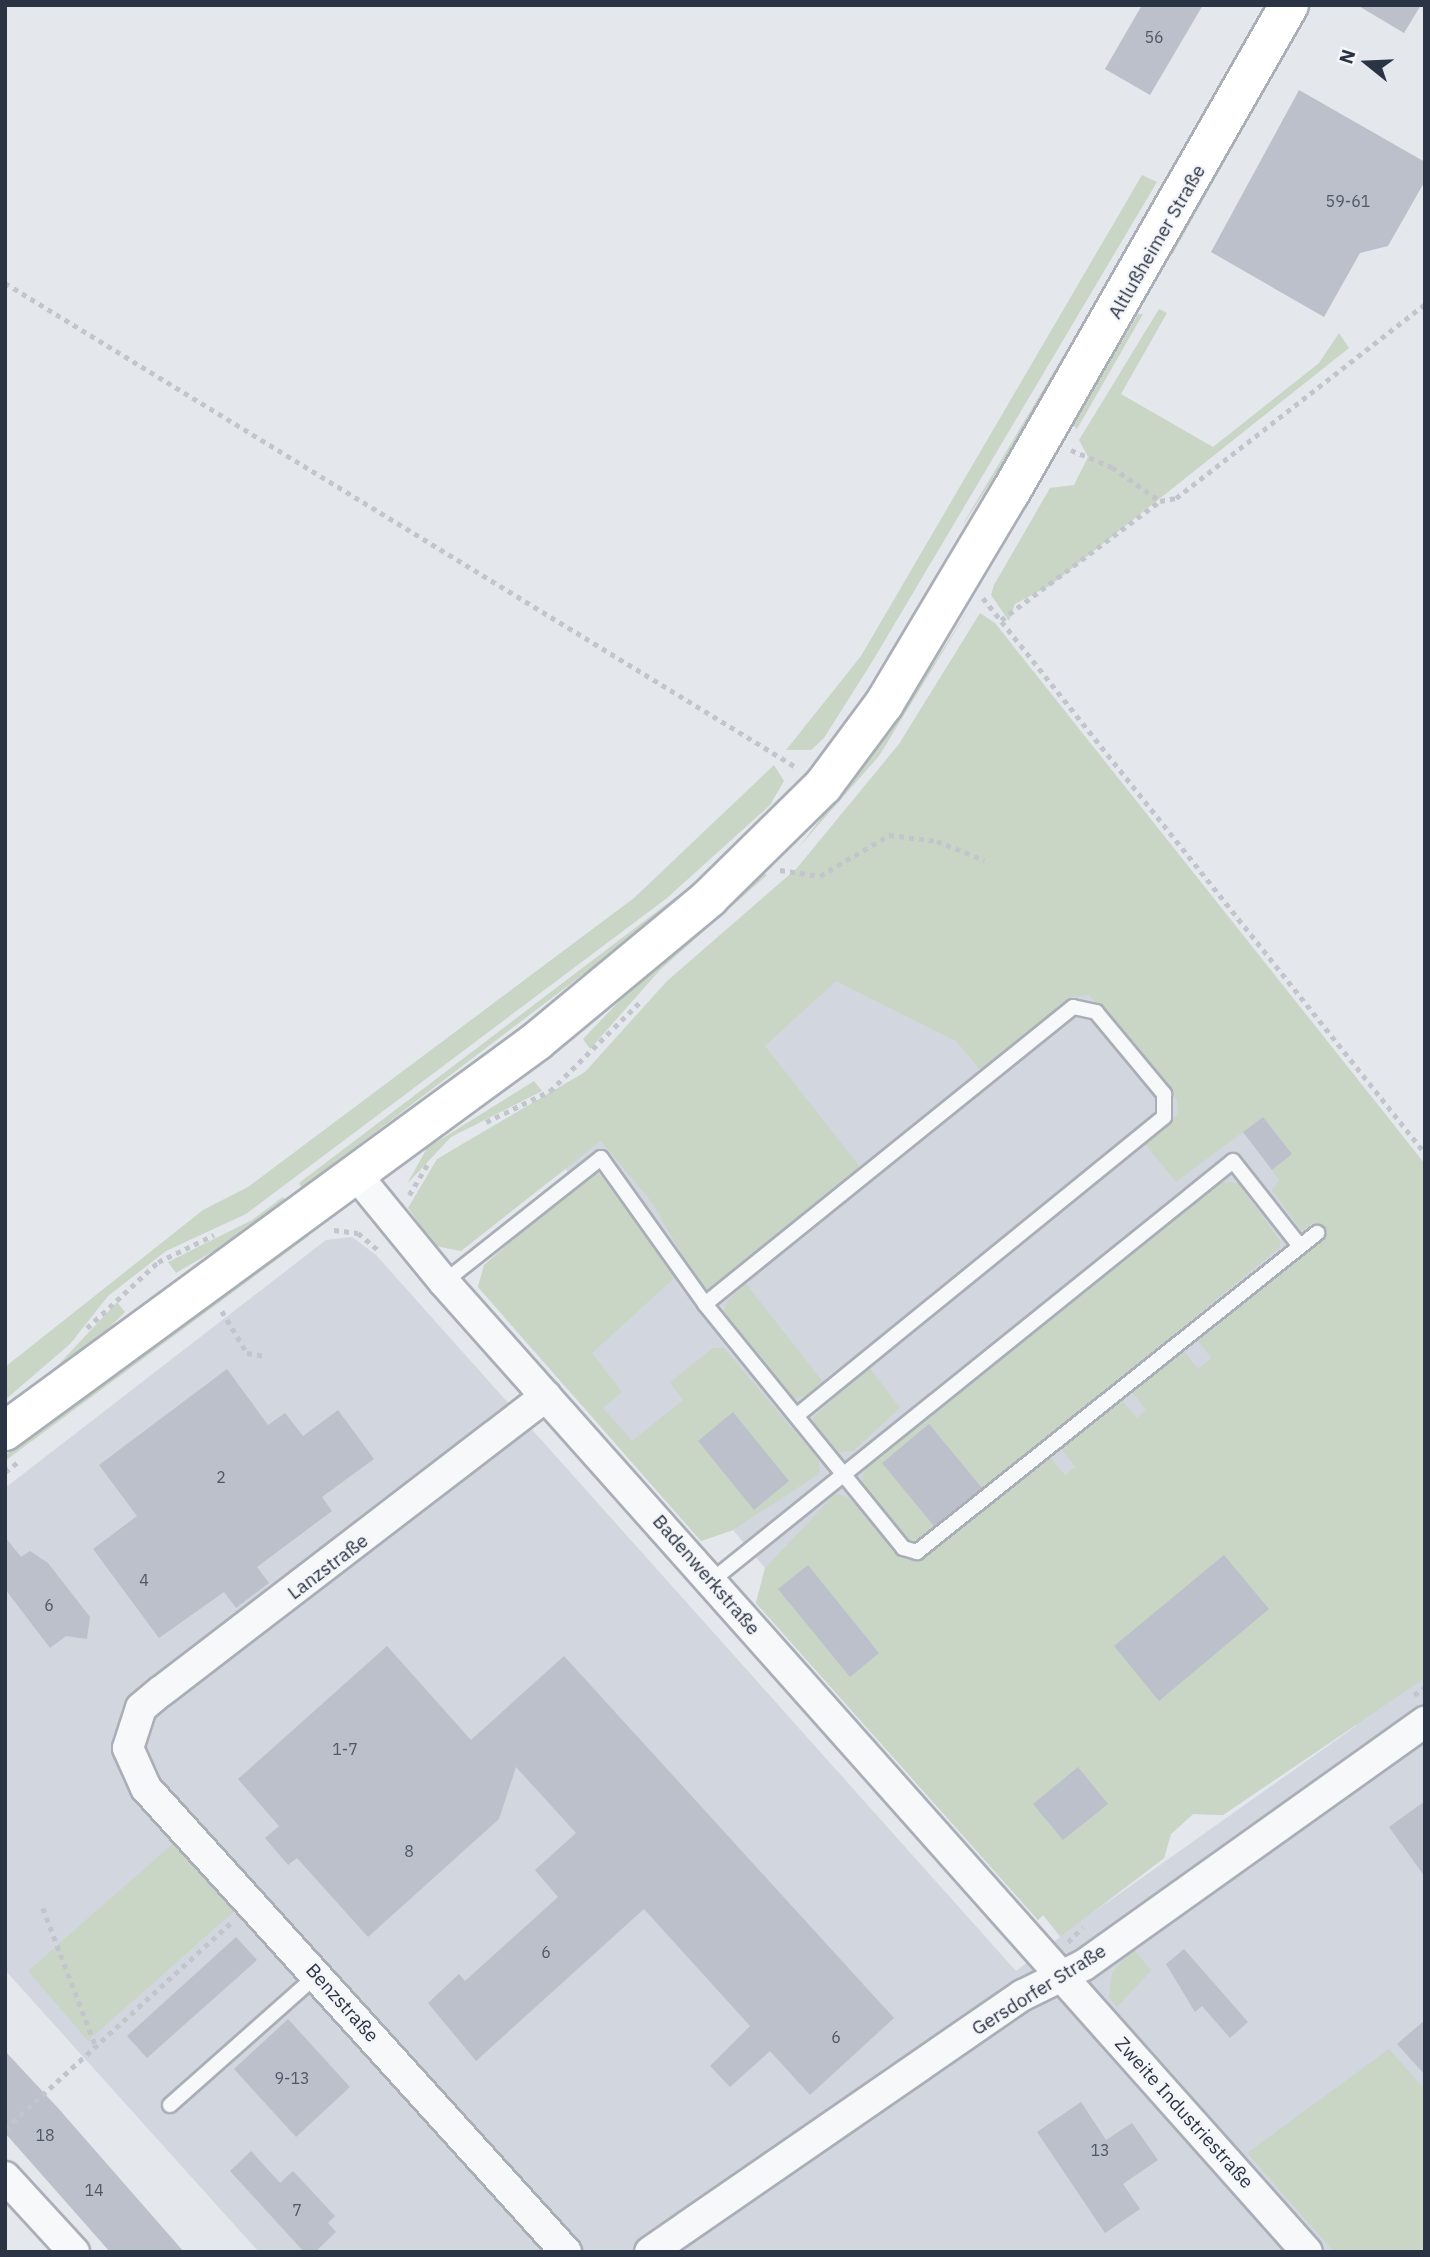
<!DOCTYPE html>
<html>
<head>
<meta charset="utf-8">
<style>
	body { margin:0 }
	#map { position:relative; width:1430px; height:2257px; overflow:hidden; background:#e4e7ec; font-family:"IBM Plex Sans",sans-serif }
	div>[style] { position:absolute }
	.built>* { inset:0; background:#d2d6de }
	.green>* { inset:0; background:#c9d6c5 }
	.building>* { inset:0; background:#bbc0ca }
	.path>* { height:4.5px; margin-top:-2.25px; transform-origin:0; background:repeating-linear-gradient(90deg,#c2c5cb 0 5px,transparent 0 10px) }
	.roads { filter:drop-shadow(2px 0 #a9aeb7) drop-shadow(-2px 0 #a9aeb7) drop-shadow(0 2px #a9aeb7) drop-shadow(0 -2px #a9aeb7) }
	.lane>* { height:14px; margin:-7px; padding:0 7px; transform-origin:7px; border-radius:7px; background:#f7f8fa }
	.street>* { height:30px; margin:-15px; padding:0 15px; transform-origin:15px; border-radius:15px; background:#f7f8fa }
	.secondary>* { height:38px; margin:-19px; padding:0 19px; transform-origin:19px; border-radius:19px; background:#fff }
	span { translate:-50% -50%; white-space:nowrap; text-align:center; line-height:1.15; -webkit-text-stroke:5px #f4f6f9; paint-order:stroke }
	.number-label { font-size:16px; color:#4f5766 }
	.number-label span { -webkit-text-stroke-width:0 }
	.street-label { font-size:19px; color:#2b3445 }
	.frame { position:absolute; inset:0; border:7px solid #2b3445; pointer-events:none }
	.north { position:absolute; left:1332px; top:28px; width:70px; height:70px; -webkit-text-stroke:5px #f4f6f9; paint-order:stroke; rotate:288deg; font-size:19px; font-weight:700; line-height:28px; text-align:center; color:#2b3445 }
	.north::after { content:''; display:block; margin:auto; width:24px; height:32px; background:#2b3445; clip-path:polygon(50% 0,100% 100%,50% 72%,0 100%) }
</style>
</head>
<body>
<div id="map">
	<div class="built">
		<i style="clip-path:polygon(evenodd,870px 871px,1291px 1033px,1425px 1200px,1425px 2252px,259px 2252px,5px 1970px,5px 1488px,326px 1240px,352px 1237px,376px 1255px,1016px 1971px,1060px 1937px,1043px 1915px,1038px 1920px,756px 1603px,765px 1568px,733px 1530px,701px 1541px,478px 1287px,484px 1265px,578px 1185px,542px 1139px,870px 871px,1356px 1725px,1356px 1726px,1091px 1914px,1164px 1858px,1171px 1834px,1193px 1814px,1223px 1815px,1356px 1725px)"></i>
	</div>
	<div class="green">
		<i style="clip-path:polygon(1251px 115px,1172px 255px,1169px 253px)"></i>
		<i style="clip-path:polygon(1142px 175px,1157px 182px,872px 662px,824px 738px,811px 750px,786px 750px,861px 656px)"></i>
		<i style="clip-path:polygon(1149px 212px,1027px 426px,963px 525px,966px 519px)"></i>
		<i style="clip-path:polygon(1159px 309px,1167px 313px,1121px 394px,1213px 447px,1319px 363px,1339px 333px,1349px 348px,1051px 585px,1015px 604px,1009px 621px,991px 595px,994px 585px,1050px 488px,1074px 485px,1088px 457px,1079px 440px)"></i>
		<i style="clip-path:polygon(1138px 314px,1143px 314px,1077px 429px,1073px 425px)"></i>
		<i style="clip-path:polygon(972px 604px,879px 756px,799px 847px,903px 711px)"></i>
		<i style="clip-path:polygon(980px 613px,995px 623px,1425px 1164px,1425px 1678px,1223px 1815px,1193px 1814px,1171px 1834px,1164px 1858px,1061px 1936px,1043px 1915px,1038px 1920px,756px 1603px,765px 1568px,836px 1493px,849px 1498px,899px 1556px,922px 1558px,1049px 1456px,1065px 1475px,1075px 1467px,1060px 1447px,1121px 1399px,1137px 1418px,1146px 1410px,1131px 1391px,1183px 1350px,1198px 1369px,1211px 1358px,1197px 1339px,1324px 1235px,1314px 1222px,1302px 1231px,1272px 1190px,1279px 1180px,1272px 1170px,1292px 1154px,1263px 1117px,1176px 1182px,1144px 1143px,1178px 1114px,1177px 1100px,1089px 995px,1072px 997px,981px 1071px,956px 1041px,836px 981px,765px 1046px,860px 1167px,711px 1289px,700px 1287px,653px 1204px,601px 1141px,461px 1251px,435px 1246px,408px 1208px,437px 1159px,585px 1072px,667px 981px,797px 868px,899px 744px)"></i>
		<i style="clip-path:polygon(774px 765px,784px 781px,770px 805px,667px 898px,246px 1214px,166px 1251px,108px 1296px,70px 1344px,5px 1400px,5px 1367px,203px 1210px,248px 1187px,634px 898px)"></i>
		<i style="clip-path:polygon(784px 797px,789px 802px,707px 880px,302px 1188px,299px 1183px,701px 878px)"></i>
		<i style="clip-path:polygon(762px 873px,767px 875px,660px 970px,590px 1049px,583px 1039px,629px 991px)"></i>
		<i style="clip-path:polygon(534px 1081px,542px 1091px,451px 1137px,407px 1184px,427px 1148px)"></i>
		<i style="clip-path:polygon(589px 1174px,599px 1174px,678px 1275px,592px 1353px,622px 1392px,603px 1408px,632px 1441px,683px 1400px,670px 1382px,713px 1348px,724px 1348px,819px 1460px,819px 1474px,733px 1530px,701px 1541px,478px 1287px,484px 1265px)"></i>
		<i style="clip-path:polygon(1222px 1182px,1238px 1183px,1281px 1242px,1279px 1248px,927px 1537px,908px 1542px,861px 1485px,865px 1466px)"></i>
		<i style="clip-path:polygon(283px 1197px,287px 1202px,248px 1231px,176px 1273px,168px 1262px,252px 1220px)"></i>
		<i style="clip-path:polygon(306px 1232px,309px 1236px,5px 1461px,5px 1455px)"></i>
		<i style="clip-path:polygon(746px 1284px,824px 1383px,812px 1394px,793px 1399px,722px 1316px,728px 1300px)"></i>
		<i style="clip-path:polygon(117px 1302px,125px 1312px,82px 1355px,45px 1379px)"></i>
		<i style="clip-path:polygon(869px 1367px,900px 1408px,853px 1451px,837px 1452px,812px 1422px,814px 1416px)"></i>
		<i style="clip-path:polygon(177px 1840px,240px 1906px,88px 2041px,28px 1971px)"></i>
		<i style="clip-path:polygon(1133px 1948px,1151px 1971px,1117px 2007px,1109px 1997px,1112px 1973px)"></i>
		<i style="clip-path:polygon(1389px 2049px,1425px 2090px,1425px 2252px,1334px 2252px,1247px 2153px)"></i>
	</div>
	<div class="building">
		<i style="clip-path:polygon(1142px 5px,1203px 5px,1150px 95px,1105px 69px)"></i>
		<i style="clip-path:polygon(1357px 5px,1421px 5px,1404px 33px)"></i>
		<i style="clip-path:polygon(1299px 90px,1425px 162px,1425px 181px,1388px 246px,1360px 253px,1324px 317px,1211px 252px)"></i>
		<i style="clip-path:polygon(1263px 1117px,1292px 1154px,1272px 1170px,1243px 1132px)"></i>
		<i style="clip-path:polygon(227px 1369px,268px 1425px,285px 1413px,303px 1436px,338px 1410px,374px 1459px,322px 1497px,332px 1511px,257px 1567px,269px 1583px,236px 1608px,224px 1592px,159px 1638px,93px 1549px,137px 1516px,99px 1465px)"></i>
		<i style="clip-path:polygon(733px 1412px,789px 1481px,754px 1510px,698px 1441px)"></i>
		<i style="clip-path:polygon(929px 1424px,982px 1488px,934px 1526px,882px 1463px)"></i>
		<i style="clip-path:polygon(5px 1537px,21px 1557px,30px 1551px,48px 1563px,90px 1617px,87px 1639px,66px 1636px,50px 1648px,5px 1589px)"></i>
		<i style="clip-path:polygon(1224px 1555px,1269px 1609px,1159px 1701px,1114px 1646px)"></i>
		<i style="clip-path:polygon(808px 1565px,879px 1653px,850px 1677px,778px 1589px)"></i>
		<i style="clip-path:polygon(387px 1646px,471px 1740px,564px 1656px,894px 2018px,810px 2095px,770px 2051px,730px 2087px,710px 2066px,750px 2026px,644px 1909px,476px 2061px,428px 2003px,459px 1974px,465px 1981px,558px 1897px,535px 1870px,576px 1833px,516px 1767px,499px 1819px,368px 1937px,297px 1858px,288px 1865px,265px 1838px,279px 1826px,238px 1779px)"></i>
		<i style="clip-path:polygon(1078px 1767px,1108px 1804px,1063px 1840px,1033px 1804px)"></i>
		<i style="clip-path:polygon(1425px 1801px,1425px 1877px,1389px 1827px)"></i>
		<i style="clip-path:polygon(236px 1937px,257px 1960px,147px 2058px,127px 2036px)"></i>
		<i style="clip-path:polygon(1184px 1949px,1248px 2022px,1230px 2038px,1202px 2006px,1195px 2012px,1166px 1964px)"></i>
		<i style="clip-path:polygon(288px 2019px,350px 2087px,296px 2137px,234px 2069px)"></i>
		<i style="clip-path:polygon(1425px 2020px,1425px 2075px,1397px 2044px)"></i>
		<i style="clip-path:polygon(5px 2051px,58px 2108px,184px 2252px,110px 2252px,5px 2133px)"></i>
		<i style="clip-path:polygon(1081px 2102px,1106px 2140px,1132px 2123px,1158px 2160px,1123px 2184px,1140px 2209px,1105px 2233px,1037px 2132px)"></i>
		<i style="clip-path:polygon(251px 2151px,280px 2183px,293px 2171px,335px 2216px,328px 2223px,336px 2232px,315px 2252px,304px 2252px,230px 2171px)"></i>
	</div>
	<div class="path">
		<i style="left:5px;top:283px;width:927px;rotate:31.46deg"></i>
		<i style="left:1071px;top:450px;width:44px;rotate:22.5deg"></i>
		<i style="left:1112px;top:467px;width:59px;rotate:35.3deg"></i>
		<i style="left:983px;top:598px;width:709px;rotate:51.47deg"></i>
		<i style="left:1001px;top:620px;width:199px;rotate:-36.8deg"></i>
		<i style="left:1160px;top:501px;width:16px;rotate:-11deg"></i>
		<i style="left:1176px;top:498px;width:316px;rotate:-37.9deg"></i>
		<i style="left:780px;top:870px;width:40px;rotate:8.5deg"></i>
		<i style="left:820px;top:876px;width:80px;rotate:-30.7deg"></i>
		<i style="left:889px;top:835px;width:48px;rotate:7.1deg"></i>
		<i style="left:937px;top:841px;width:51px;rotate:22deg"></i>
		<i style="left:486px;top:1122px;width:71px;rotate:-25.8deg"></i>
		<i style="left:550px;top:1091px;width:129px;rotate:-44.7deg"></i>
		<i style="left:409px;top:1195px;width:37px;rotate:-59deg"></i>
		<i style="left:334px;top:1230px;width:24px;rotate:7deg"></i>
		<i style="left:358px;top:1233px;width:26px;rotate:40deg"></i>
		<i style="left:222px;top:1311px;width:49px;rotate:59.2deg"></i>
		<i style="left:247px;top:1353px;width:20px;rotate:9deg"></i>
		<i style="left:87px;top:1328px;width:97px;rotate:-42.9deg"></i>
		<i style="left:158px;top:1262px;width:62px;rotate:-25.7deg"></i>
		<i style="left:5px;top:1472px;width:16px;rotate:-38deg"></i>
		<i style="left:1414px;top:1695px;width:14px;rotate:-36deg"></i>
		<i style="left:43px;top:1908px;width:146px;rotate:69.1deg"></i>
		<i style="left:1068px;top:1942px;width:21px;rotate:-45deg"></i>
		<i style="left:5px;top:2129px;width:307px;rotate:-42.4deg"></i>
	</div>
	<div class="roads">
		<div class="lane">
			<i style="left:444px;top:1282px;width:200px;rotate:-38.3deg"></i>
			<i style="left:601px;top:1158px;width:179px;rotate:54.5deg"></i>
			<i style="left:705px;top:1304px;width:314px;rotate:50.9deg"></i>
			<i style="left:903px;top:1548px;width:15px;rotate:16deg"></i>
			<i style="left:917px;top:1552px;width:512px;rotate:-38.57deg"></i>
			<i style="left:705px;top:1304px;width:473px;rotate:-38.9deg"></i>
			<i style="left:1073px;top:1007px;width:24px;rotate:12deg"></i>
			<i style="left:1096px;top:1012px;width:107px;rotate:50.3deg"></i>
			<i style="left:1164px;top:1094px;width:23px;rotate:90deg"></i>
			<i style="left:1164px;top:1117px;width:473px;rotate:140.9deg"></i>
			<i style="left:710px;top:1582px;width:671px;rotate:-38.83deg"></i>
			<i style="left:1233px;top:1161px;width:108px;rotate:51.8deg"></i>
			<i style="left:170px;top:2105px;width:196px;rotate:-41.5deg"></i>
		</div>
		<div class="street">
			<i style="left:354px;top:1172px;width:142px;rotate:50.7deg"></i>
			<i style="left:444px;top:1282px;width:1298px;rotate:48.34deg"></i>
			<i style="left:546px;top:1396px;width:485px;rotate:142.5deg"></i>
			<i style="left:161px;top:1691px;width:26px;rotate:140deg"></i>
			<i style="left:141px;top:1708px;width:42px;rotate:108deg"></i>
			<i style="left:128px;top:1748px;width:44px;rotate:65.8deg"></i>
			<i style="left:146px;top:1788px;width:626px;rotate:47.85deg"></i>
			<i style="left:5px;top:2177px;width:102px;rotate:47.4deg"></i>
			<i style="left:650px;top:2252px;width:453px;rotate:-34.6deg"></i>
			<i style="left:1023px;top:1995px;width:68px;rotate:-26.2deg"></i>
			<i style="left:1084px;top:1965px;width:419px;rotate:-35.5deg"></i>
		</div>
		<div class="secondary">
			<i style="left:5px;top:1431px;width:660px;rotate:-36.24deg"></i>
			<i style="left:537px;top:1041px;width:224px;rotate:-39.7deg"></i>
			<i style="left:709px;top:898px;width:160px;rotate:-44.5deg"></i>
			<i style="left:823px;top:786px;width:102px;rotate:-53.4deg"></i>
			<i style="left:884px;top:704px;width:246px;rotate:-59.2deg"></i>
			<i style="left:1010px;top:493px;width:562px;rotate:-60.24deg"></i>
		</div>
	</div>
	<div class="number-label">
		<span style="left:1154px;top:37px">56</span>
		<span style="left:1348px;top:201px">59-61</span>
		<span style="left:221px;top:1477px">2</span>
		<span style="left:144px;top:1580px">4</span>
		<span style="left:49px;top:1605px">6</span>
		<span style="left:345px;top:1749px">1-7</span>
		<span style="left:409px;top:1851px">8</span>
		<span style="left:546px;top:1952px">6</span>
		<span style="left:836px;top:2037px">6</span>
		<span style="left:292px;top:2078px">9-13</span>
		<span style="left:45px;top:2135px">18</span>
		<span style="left:1100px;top:2150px">13</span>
		<span style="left:94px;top:2190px">14</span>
		<span style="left:297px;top:2210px">7</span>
	</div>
	<div class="street-label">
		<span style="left:1157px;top:242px;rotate:-60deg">Altlußheimer Straße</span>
		<span style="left:328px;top:1567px;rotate:-37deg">Lanzstraße</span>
		<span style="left:706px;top:1575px;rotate:49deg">Badenwerkstraße</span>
		<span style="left:1039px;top:1990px;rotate:-32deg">Gersdorfer Straße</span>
		<span style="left:342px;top:2003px;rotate:48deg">Benzstraße</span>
		<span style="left:1184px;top:2113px;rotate:48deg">Zweite Industriestraße</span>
	</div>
	<div class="frame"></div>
	<div class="north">N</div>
</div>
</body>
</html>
